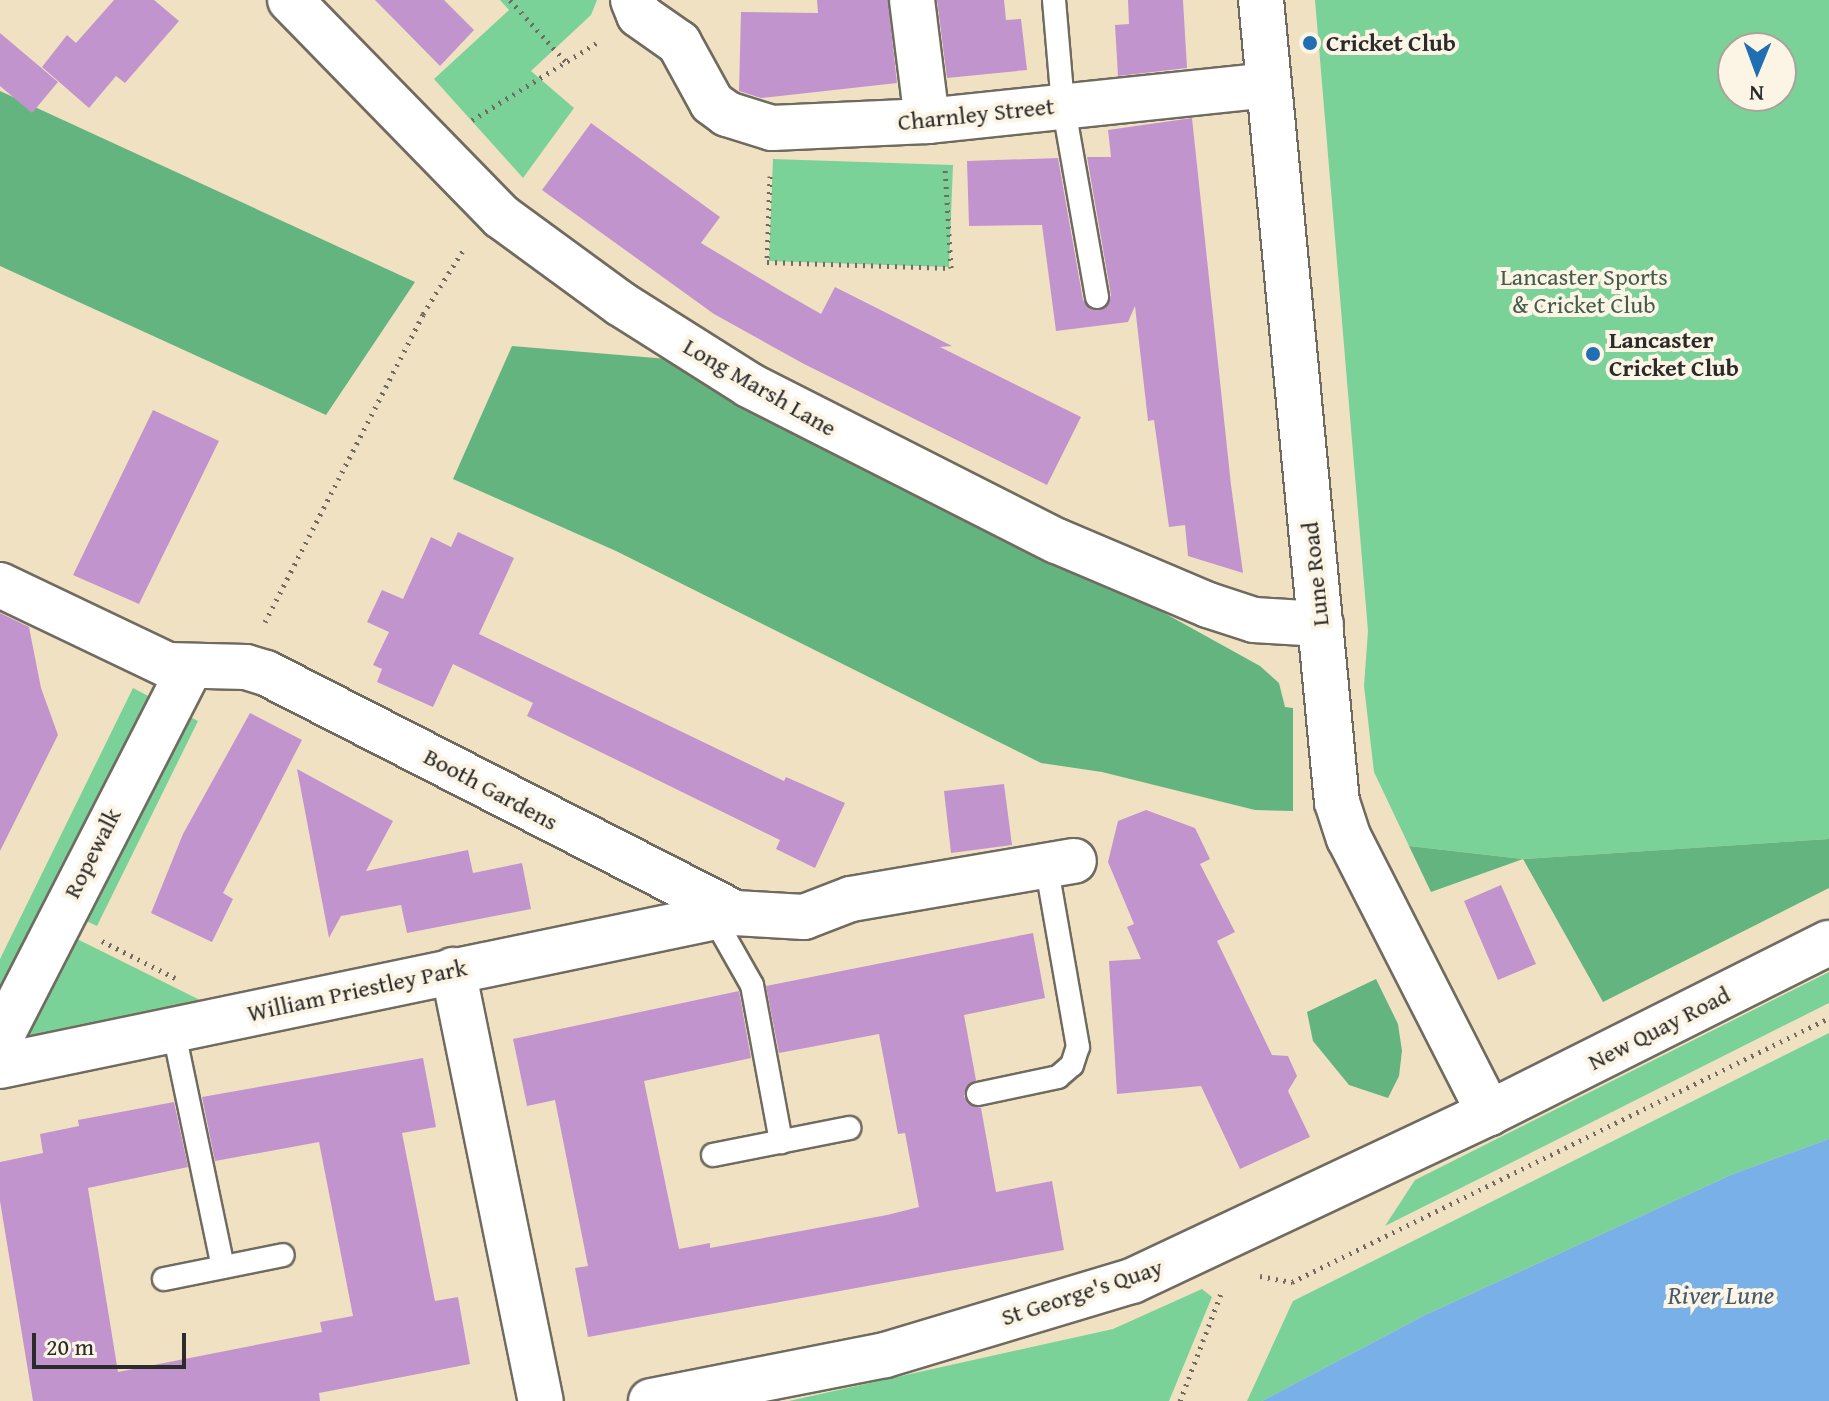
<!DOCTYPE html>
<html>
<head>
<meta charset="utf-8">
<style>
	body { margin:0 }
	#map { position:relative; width:1829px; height:1401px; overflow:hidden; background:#f0e1c3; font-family:"Gentium Book Plus",serif }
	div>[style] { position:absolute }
	.green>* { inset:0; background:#7bd298 }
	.forest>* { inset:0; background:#64b480 }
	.water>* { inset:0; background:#79b0e8 }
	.building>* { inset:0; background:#c294ce }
	.path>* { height:5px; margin-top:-2.5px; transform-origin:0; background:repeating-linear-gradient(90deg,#706b60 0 2px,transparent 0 8px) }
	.roads { filter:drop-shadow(2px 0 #706b60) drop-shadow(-2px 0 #706b60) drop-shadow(0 2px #706b60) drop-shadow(0 -2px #706b60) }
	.lane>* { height:22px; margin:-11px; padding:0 11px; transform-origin:11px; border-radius:11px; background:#fff }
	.street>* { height:44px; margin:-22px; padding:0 22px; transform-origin:22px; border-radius:22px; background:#fff }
	.secondary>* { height:44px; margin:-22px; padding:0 22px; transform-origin:22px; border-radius:22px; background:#fff }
	.dots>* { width:22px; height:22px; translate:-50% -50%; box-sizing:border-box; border:4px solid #fcf5e5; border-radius:50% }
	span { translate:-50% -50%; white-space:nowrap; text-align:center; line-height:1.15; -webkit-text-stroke:8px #fcf5e5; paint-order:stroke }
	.poi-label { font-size:24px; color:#2b2b2b; font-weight:700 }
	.left { translate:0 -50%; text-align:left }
	.street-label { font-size:24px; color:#2b2b2b }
	.park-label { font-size:24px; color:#435d4c }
	.water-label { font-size:26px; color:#465a6d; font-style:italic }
	.north { position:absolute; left:1717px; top:32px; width:80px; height:80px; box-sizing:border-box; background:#fcf5e5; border:2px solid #a8a49b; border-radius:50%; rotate:181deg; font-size:22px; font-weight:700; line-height:32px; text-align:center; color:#2b2b2b }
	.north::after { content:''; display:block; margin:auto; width:28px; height:36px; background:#1f6fb2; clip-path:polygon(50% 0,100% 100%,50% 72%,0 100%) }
	.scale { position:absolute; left:32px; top:1333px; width:154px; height:36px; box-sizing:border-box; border:4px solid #2b2b2b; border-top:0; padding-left:10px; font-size:24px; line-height:28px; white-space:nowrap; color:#2b2b2b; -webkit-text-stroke:6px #fcf5e5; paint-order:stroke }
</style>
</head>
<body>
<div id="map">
	<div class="green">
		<i style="clip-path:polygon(500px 0,597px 0,591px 15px,531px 71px,574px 108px,523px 178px,434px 79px,509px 10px)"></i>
		<i style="clip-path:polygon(evenodd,1315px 0,1829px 0,1829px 839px,1523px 859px,1409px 846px,1374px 772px,1364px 686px,1368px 631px,1315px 0,1733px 48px,1781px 48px,1781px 96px,1733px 96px,1733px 48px)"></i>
		<i style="clip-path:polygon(773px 159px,953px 165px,949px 267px,769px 261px)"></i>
		<i style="clip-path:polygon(133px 688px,154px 699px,0 1002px,0 959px)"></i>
		<i style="clip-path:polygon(177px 710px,198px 721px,97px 926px,75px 916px)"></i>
		<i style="clip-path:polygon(67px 934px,202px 1001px,13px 1042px)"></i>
		<i style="clip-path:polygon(1829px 972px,1829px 1003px,1385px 1226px,1415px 1180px)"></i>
		<i style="clip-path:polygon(1829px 1033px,1829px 1139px,1733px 1174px,1425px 1315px,1262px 1401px,1247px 1401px,1293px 1301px)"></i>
		<i style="clip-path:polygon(1202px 1289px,1212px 1297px,1169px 1401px,789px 1401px,1113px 1329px)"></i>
	</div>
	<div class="forest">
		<i style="clip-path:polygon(0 91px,415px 282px,326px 415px,0 266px)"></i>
		<i style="clip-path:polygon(512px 346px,668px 359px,1101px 578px,1260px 666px,1279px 683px,1285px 707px,1293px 708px,1293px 811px,1255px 810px,1102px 772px,1041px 763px,616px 551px,453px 479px)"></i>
		<i style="clip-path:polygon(1829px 839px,1829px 888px,1603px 1002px,1523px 859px,1431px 892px,1409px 846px,1523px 859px)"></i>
		<i style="clip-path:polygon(1376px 979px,1398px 1024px,1402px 1051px,1399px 1076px,1388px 1098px,1349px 1085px,1313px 1041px,1307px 1012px)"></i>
	</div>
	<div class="water">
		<i style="clip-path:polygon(1829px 1139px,1829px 1401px,1262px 1401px,1425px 1315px,1733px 1174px)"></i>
	</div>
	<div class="building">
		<i style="clip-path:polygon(114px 0,154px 0,179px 21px,125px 83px,116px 76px,89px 108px,42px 67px,67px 35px,76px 43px)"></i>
		<i style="clip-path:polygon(375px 0,444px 0,474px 30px,440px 66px)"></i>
		<i style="clip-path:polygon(817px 0,888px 0,897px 83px,761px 98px,739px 91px,741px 12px,818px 13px)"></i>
		<i style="clip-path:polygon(937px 0,1004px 0,1006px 20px,1021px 19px,1027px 70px,947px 78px)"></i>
		<i style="clip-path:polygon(1128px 0,1183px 0,1187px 68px,1118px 76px,1115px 25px,1129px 24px)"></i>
		<i style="clip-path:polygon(0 33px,58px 82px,32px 113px,0 86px)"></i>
		<i style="clip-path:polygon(1192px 118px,1231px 485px,1243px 573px,1188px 556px,1185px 525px,1169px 527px,1154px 420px,1148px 421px,1135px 306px,1128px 322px,1056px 331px,1042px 225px,969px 226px,967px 161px,1058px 158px,1083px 300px,1092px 310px,1105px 308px,1111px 295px,1087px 157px,1111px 157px,1108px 130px)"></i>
		<i style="clip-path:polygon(591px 123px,720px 217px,701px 243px,781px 291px,821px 314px,835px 287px,952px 346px,940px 347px,1081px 417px,1047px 485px,804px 364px,714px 314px,542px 190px)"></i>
		<i style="clip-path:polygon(153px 410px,219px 441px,139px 604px,73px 575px)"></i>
		<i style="clip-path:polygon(458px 532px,514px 558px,479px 634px,784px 781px,786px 777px,845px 803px,815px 868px,776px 849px,780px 840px,527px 716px,533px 703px,453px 664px,433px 707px,377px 682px,382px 669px,373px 665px,389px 632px,367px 622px,382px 590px,403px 599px,431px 537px,451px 547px)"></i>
		<i style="clip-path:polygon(0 613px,29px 627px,41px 688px,58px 735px,0 851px)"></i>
		<i style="clip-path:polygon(250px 713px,302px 740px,223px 893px,233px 899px,212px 942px,151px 913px,183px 834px)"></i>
		<i style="clip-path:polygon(297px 769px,393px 821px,366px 871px,468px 850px,473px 873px,522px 863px,531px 909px,407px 933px,401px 905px,341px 916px,329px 938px)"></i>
		<i style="clip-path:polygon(1004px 784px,1012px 845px,951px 853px,944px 791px)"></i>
		<i style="clip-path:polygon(1146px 810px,1195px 828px,1210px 859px,1200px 864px,1235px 932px,1217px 941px,1272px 1055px,1288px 1056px,1297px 1076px,1288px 1091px,1310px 1137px,1240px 1169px,1201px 1086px,1117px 1094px,1109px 961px,1141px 959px,1127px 927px,1134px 924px,1108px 862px,1118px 821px)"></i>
		<i style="clip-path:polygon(1501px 885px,1536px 964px,1498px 980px,1464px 901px)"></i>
		<i style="clip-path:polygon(1033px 933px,1045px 998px,964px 1015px,976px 1080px,964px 1096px,968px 1104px,981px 1108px,996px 1192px,1052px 1181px,1064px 1250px,588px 1337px,575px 1268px,588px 1266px,555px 1100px,527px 1106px,513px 1039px,739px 991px,751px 1058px,644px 1081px,679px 1249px,710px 1243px,710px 1248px,887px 1215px,919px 1207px,905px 1133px,898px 1134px,879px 1034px,779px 1053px,766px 986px)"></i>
		<i style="clip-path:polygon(423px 1058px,436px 1127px,402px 1133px,435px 1301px,458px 1297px,470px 1364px,319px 1393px,320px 1401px,33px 1401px,0 1201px,0 1162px,43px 1153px,40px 1134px,79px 1126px,78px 1120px,174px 1102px,188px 1167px,88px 1188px,118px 1372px,322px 1332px,320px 1322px,353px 1316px,319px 1142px,215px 1161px,202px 1097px)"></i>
	</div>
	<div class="path">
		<i style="left:510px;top:0;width:85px;rotate:47.9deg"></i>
		<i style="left:472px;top:120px;width:150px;rotate:-31.7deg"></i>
		<i style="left:770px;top:176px;width:86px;rotate:92deg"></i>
		<i style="left:767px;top:262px;width:184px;rotate:1.9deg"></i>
		<i style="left:951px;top:268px;width:100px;rotate:-93.4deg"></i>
		<i style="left:265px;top:622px;width:346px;rotate:-62.8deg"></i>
		<i style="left:423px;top:314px;width:79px;rotate:-57.9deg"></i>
		<i style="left:102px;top:941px;width:82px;rotate:26.9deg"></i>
		<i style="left:1260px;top:1276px;width:33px;rotate:11deg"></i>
		<i style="left:1292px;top:1282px;width:598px;rotate:-26.18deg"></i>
		<i style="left:1180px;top:1401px;width:118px;rotate:-69.1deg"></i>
	</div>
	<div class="roads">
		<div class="lane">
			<i style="left:1054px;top:0;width:104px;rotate:85.1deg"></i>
			<i style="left:1063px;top:104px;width:196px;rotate:80deg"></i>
			<i style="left:715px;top:920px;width:75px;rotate:60.4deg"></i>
			<i style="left:752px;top:985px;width:160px;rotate:79.5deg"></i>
			<i style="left:173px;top:1028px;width:244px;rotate:78.2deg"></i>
			<i style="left:978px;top:1094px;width:82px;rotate:-12deg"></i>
			<i style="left:1058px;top:1077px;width:18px;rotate:-41deg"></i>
			<i style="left:1072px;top:1065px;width:19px;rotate:-72deg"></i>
			<i style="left:1078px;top:1047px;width:181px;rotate:-99.9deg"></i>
			<i style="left:713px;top:1155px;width:139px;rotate:-11.2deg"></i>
			<i style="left:164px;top:1279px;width:121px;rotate:-11.4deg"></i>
		</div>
		<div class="street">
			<i style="left:290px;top:0;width:303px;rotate:45.7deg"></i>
			<i style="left:502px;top:217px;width:147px;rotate:36.2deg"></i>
			<i style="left:621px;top:304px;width:151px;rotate:32.3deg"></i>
			<i style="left:749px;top:385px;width:345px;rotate:26.9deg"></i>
			<i style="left:1057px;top:541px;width:164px;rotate:23deg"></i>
			<i style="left:1208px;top:605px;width:48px;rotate:18.1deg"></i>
			<i style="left:1254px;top:620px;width:67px;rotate:3.4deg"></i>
			<i style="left:633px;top:0;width:16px;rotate:68deg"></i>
			<i style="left:639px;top:15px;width:49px;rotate:35deg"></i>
			<i style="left:679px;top:43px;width:68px;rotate:61.2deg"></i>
			<i style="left:712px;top:103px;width:19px;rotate:36deg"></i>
			<i style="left:727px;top:114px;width:47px;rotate:17.3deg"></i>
			<i style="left:772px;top:128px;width:155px;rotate:-2.6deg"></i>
			<i style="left:927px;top:121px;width:342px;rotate:-6deg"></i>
			<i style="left:912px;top:0;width:122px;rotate:82.9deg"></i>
			<i style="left:0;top:585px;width:186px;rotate:25.5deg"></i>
			<i style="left:168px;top:665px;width:78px;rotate:1.5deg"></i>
			<i style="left:246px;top:667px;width:21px;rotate:17deg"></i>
			<i style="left:266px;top:673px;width:527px;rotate:27.1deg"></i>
			<i style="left:453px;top:970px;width:440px;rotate:78.5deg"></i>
			<i style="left:0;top:1039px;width:415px;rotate:-62.9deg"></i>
			<i style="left:0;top:1066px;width:751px;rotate:-11.76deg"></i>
			<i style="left:735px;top:913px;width:69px;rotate:3.3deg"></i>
			<i style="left:804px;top:917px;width:50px;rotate:-21deg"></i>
			<i style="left:851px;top:899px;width:226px;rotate:-9.7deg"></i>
		</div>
		<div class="secondary">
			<i style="left:1261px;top:0;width:806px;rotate:84.59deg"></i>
			<i style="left:1337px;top:802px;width:38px;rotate:72deg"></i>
			<i style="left:1349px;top:838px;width:309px;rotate:63deg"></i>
			<i style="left:651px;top:1401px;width:238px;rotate:-11.1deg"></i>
			<i style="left:885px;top:1355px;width:258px;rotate:-16.7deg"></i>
			<i style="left:1132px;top:1281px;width:395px;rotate:-25.2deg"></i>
			<i style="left:1489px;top:1113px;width:380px;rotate:-26.6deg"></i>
		</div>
	</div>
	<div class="dots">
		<i style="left:1310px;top:43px;background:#1f6fb2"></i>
		<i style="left:1593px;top:354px;background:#1f6fb2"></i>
	</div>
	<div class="poi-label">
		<span class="left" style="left:1326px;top:43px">Cricket Club</span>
		<span class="left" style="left:1609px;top:354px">Lancaster<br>Cricket Club</span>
	</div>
	<div class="street-label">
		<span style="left:976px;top:114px;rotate:-6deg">Charnley Street</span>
		<span style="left:760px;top:387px;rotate:30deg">Long Marsh Lane</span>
		<span style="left:1315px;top:574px;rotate:-96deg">Lune Road</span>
		<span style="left:491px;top:789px;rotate:28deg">Booth Gardens</span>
		<span style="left:92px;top:853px;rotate:-63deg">Ropewalk</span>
		<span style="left:357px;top:990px;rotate:-12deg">William Priestley Park</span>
		<span style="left:1659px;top:1028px;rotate:-27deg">New Quay Road</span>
		<span style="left:1082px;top:1292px;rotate:-18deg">St George's Quay</span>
	</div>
	<div class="park-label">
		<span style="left:1584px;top:291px">Lancaster Sports<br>&amp; Cricket Club</span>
	</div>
	<div class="water-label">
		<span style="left:1721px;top:1295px">River Lune</span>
	</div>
	<div class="north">N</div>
	<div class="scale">20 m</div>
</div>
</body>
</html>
